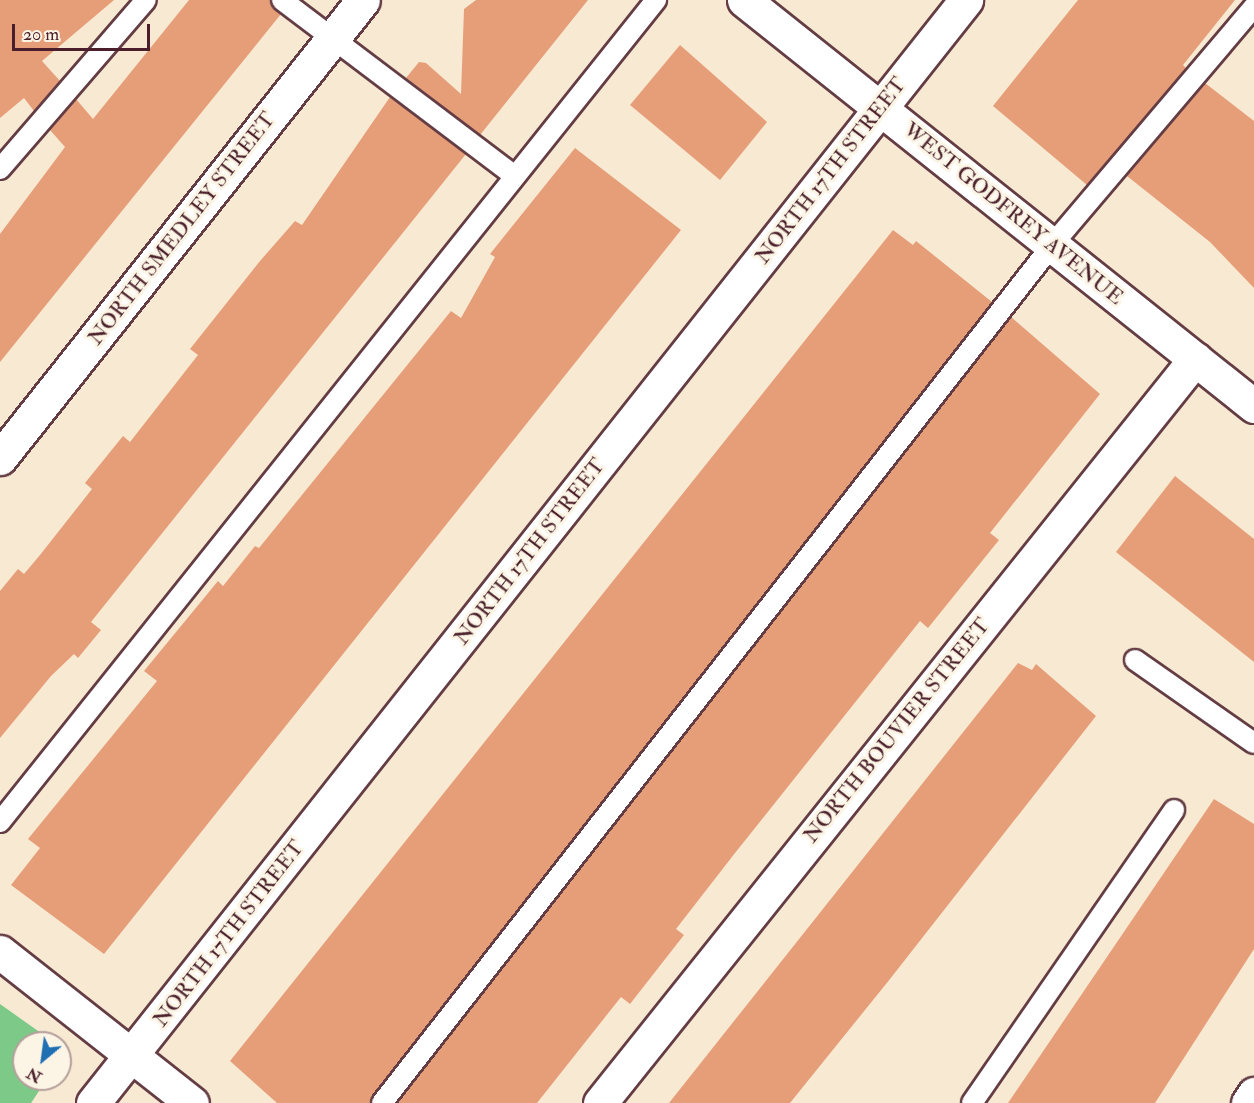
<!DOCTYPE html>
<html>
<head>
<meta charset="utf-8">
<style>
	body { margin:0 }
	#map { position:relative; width:1254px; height:1103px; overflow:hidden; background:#f8e9d3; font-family:"IM FELL Double Pica",serif }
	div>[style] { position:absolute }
	.green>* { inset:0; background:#7cc988 }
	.building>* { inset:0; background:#e69e79 }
	.roads { filter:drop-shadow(2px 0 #643d44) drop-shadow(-2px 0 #643d44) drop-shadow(0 2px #643d44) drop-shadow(0 -2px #643d44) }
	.lane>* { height:20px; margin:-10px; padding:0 10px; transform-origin:10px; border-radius:10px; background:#fff }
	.street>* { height:33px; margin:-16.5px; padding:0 16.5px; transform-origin:16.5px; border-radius:16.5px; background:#fff }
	span { translate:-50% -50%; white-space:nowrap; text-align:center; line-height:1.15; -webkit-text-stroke:6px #fcf5e5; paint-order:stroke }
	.street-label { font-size:21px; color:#4a1f2b }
	.north { position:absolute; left:12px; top:1031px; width:60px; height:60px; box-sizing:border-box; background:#fcf5e5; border:2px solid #b59f9b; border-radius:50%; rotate:209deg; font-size:16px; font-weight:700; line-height:24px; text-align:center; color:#4a1f2b }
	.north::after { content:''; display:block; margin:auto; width:21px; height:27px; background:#1f6fb2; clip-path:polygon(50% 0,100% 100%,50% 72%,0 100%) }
	.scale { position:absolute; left:12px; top:24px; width:138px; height:27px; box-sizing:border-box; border:3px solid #4a1f2b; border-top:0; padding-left:8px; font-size:18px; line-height:21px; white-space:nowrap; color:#4a1f2b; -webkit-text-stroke:4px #fcf5e5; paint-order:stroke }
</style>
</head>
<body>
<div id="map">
	<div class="green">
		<i style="clip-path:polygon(0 1004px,55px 1043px,24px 1043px,24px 1079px,47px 1079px,31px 1103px,0 1103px)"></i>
	</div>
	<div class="building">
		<i style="clip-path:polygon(0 0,114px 0,42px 61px,60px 81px,34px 111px,24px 98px,0 118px)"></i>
		<i style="clip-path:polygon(189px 0,270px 0,281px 14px,0 362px,0 234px,65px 147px,50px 130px,76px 99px,93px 119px)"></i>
		<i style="clip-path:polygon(476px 0,588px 0,480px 135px,406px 78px,419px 62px,426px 63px,461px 94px,464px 9px)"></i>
		<i style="clip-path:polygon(1078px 0,1235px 0,1183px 65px,1186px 68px,1087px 185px,993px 106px)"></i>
		<i style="clip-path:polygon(680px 45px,767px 122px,720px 180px,630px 105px)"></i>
		<i style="clip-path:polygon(1205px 83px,1254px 121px,1254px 288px,1210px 242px,1127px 176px)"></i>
		<i style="clip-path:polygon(390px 97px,466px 154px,91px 622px,101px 630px,78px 658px,74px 654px,51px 676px,0 738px,0 591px,18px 569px,24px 574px,40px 555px,92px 489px,85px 483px,123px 436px,130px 442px,198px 355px,190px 349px,260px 261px,295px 221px,302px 225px)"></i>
		<i style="clip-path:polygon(575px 148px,681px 230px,104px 954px,11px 885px,40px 848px,28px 839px,157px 681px,144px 671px,218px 581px,223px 586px,255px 546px,259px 548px,451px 311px,461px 318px,495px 257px,490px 254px)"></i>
		<i style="clip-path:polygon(893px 230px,913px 245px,916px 241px,992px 302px,370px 1103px,277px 1103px,230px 1061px)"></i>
		<i style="clip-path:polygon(1011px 317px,1100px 394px,990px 533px,999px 540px,928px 628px,920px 621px,735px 853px,676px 929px,684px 935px,630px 1004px,621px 997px,537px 1103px,397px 1103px)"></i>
		<i style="clip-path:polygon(1175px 476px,1254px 539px,1254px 662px,1116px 552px)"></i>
		<i style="clip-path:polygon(1018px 663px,1032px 670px,1036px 664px,1096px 716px,890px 979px,790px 1103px,669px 1103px)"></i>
		<i style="clip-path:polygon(1214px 799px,1254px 824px,1254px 949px,1155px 1103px,1008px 1103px)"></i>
	</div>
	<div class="roads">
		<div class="lane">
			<i style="left:282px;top:0;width:288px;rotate:37.1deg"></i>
			<i style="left:0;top:169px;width:223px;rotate:-49.2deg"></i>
			<i style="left:1135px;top:660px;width:145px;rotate:34.9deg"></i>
			<i style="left:0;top:822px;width:1052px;rotate:-51.41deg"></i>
			<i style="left:382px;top:1103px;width:1089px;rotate:-52.01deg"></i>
			<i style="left:1052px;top:245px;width:312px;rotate:-49.7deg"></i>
			<i style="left:972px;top:1103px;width:356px;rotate:-55.4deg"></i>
		</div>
		<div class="street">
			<i style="left:744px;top:0;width:652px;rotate:38.52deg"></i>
			<i style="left:0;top:458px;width:584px;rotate:-51.6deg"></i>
			<i style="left:0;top:952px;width:244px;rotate:38.2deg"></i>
			<i style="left:93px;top:1103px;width:1407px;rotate:-51.64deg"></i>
			<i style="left:600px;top:1103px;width:953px;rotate:-51.35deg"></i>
			<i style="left:1248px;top:1103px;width:11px;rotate:-56deg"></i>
		</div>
	</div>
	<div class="street-label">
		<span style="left:831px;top:171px;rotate:-52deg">NORTH 17TH STREET</span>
		<span style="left:1013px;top:214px;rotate:39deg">WEST GODFREY AVENUE</span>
		<span style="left:182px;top:229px;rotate:-52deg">NORTH SMEDLEY STREET</span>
		<span style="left:530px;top:552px;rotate:-52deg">NORTH 17TH STREET</span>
		<span style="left:897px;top:731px;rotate:-51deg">NORTH BOUVIER STREET</span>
		<span style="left:229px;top:934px;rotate:-52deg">NORTH 17TH STREET</span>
	</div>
	<div class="north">N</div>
	<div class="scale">20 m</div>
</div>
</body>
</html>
